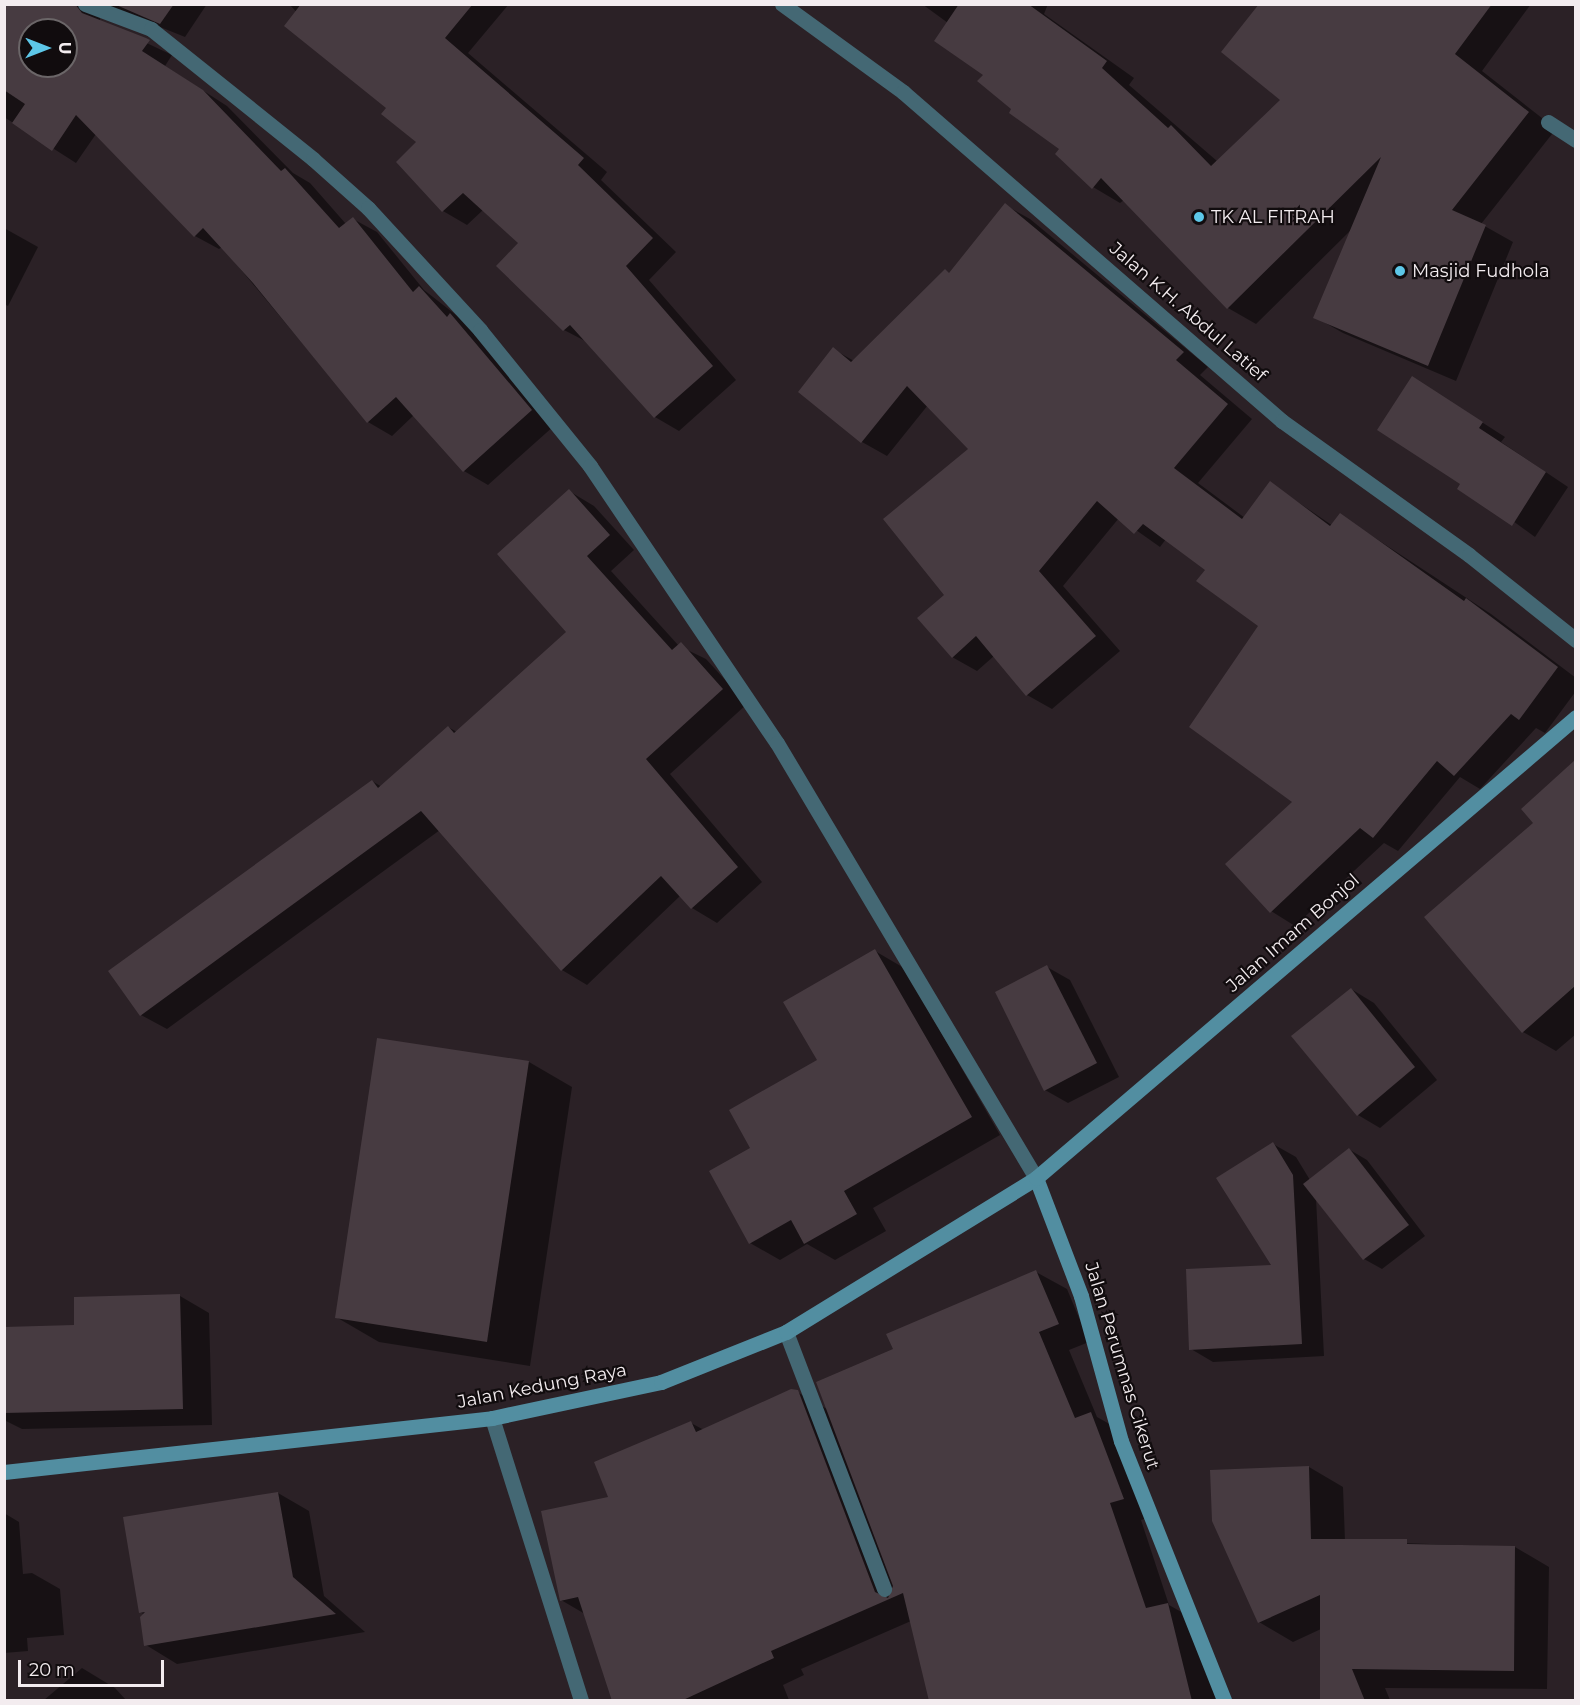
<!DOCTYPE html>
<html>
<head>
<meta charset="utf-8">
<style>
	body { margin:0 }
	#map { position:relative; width:1580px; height:1705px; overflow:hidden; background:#2b2126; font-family:Montserrat,sans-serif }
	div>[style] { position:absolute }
	.shadow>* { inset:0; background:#0007 }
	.building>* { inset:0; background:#473b41 }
	.street>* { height:15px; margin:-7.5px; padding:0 7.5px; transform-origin:7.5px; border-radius:7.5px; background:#446874 }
	.secondary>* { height:15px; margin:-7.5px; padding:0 7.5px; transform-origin:7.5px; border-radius:7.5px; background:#528ea1 }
	.dots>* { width:16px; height:16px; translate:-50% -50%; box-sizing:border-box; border:3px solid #110c0e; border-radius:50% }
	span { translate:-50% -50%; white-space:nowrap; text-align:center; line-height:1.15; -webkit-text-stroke:4.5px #110c0e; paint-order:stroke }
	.poi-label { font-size:18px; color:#f3ecef }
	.left { translate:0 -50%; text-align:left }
	.street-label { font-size:18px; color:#f3ecef }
	.frame { position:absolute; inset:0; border:6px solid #f3ecef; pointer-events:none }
	.north { position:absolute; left:18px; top:18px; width:60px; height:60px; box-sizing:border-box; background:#110c0e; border:2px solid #6b6668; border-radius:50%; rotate:90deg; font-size:16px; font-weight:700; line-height:24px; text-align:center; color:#f3ecef }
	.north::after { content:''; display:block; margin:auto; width:21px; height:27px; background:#5dc7e8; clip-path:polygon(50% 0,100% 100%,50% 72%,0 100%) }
	.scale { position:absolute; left:18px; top:1660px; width:146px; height:27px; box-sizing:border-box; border:3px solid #f3ecef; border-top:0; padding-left:8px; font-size:18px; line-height:21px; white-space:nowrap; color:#f3ecef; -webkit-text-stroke:4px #110c0e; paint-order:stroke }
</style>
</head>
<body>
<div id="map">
	<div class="shadow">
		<i style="clip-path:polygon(evenodd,4px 4px,207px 4px,185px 37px,113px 8px,100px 14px,100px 21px,172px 55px,165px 66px,227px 106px,293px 173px,310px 183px,346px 224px,353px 219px,377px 232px,424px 290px,474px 329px,555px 425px,488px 485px,464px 471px,414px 415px,392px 436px,368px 422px,222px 247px,219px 249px,195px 236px,96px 134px,76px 163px,4px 117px,4px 4px,30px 30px,66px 30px,66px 66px,30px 66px,30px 30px)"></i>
		<i style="clip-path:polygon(289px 4px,509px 4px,468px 53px,607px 172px,601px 180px,676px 252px,649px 280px,736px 380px,679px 431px,655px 417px,589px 343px,564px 330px,498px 266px,520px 242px,483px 210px,467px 225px,443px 211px,398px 162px,419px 142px)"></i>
		<i style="clip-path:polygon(922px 4px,1048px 4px,1044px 14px,1134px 78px,1129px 85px,1217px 161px,1283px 100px,1260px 4px,1531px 4px,1482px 71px,1556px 129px,1481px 224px,1513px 242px,1456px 381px,1343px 333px,1315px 317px,1352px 229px,1256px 324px,1228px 308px,1124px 200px,1120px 203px,1093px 187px,1061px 148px,1013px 109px,948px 23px)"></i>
		<i style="clip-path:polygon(1005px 205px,1030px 219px,1208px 367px,1200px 375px,1252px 419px,1198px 483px,1245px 518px,1270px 483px,1333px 526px,1340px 515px,1491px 614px,1576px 678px,1576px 691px,1545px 733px,1536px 728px,1480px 789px,1460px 777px,1398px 851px,1384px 843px,1295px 926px,1271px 911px,1294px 802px,1261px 626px,1207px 569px,1166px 539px,1160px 547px,1119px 518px,1063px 586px,1120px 651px,1052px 709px,1027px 695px,994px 656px,977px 671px,952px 657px,946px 595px,970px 449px,928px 405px,887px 456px,862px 442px,800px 391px,833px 349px,854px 361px,950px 274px)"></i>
		<i style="clip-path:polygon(4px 228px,38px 247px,8px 306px,4px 304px)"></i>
		<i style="clip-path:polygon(1413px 378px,1505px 437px,1501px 442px,1568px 487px,1535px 537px,1462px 484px)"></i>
		<i style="clip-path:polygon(569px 491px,594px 506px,634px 550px,611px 571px,679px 646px,706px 659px,747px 704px,670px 774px,762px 882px,717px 923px,692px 908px,680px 896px,587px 985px,562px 970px,440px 830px,167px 1029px,141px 1015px,372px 781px,382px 787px,448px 727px,457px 732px,568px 632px)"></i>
		<i style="clip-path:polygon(1576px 762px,1576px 1034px,1556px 1051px,1523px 1032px,1535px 823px,1523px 809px)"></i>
		<i style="clip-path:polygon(875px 951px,904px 968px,1000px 1135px,873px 1208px,886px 1231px,835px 1260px,807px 1244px,780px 1260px,750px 1243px,753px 1149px,819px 1061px)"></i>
		<i style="clip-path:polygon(1047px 967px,1070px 980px,1119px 1077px,1068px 1103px,1045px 1090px)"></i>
		<i style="clip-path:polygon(1351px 989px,1374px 1003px,1437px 1080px,1380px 1128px,1358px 1115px)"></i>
		<i style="clip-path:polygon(378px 1039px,529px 1062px,572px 1087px,530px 1366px,379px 1342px,336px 1317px)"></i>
		<i style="clip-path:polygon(1273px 1144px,1296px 1157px,1310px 1180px,1350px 1150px,1367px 1160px,1425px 1236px,1382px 1269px,1364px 1259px,1316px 1198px,1324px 1356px,1213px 1362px,1191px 1349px,1273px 1266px)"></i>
		<i style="clip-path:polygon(1036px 1272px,1067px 1289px,1089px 1342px,1069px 1350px,1097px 1417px,1122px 1431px,1154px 1516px,1141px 1520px,1169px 1605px,1199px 1622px,1220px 1700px,931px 1700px,911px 1621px,801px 1669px,804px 1675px,783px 1685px,789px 1700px,614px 1700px,585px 1614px,561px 1600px,610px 1498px,691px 1423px,704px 1430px,797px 1392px,827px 1409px,895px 1350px)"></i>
		<i style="clip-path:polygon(180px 1296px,209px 1313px,212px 1425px,22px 1429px,4px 1420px,4px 1328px,76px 1327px)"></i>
		<i style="clip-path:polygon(1309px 1467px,1343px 1487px,1345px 1541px,1515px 1547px,1549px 1567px,1547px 1689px,1385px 1688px,1390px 1700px,1317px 1700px,1321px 1699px,1321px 1629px,1293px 1642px,1259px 1622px)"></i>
		<i style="clip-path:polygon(278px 1493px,309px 1511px,324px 1596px,365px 1632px,177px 1664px,146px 1645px,145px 1615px,140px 1612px)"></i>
		<i style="clip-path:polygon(4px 1513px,19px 1522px,23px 1574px,32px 1573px,60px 1589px,64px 1635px,27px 1638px,28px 1651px,4px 1653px)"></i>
		<i style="clip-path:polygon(82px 1668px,115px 1688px,126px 1700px,44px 1700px)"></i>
	</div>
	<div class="building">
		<i style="clip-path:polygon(evenodd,4px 4px,75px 4px,82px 13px,146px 38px,150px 40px,142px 51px,203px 90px,281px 171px,285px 168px,339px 228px,353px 217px,413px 292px,419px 286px,447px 317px,450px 313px,532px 410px,463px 472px,396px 397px,367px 423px,253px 283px,203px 228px,194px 237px,76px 115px,52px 151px,12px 123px,25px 104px,4px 90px,4px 4px,30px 30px,66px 30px,66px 66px,30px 66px,30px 30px)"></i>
		<i style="clip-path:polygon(114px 4px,174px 4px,160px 24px)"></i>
		<i style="clip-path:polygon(301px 4px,473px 4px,445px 38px,584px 158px,578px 165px,653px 238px,626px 266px,713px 366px,654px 418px,570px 325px,563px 331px,496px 266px,518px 243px,463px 193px,442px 212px,396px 162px,416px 142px,381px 114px,386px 108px,284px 26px)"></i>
		<i style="clip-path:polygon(959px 4px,1028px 4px,1107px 61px,1102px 68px,1168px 128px,1171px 125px,1211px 166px,1280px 100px,1221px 52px,1259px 4px,1492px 4px,1455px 54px,1529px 112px,1452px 210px,1486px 225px,1428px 366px,1313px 318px,1381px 157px,1227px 309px,1101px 178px,1092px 189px,1055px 154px,1059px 149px,1009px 113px,1011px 109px,977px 81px,983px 75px,934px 41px)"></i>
		<i style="clip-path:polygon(1005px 203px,1184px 352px,1176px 360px,1228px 404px,1174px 468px,1242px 519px,1270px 481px,1330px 526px,1340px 513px,1464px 601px,1466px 598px,1558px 667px,1519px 720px,1511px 714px,1454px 776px,1437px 761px,1373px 838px,1360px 828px,1270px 913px,1225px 864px,1292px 802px,1189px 727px,1258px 626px,1196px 581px,1205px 570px,1143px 524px,1134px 534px,1097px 501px,1039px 571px,1096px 636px,1026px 696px,976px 636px,952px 658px,917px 618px,944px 595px,883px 519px,968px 449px,907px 386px,861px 443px,798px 392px,833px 347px,851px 362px,945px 269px,949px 273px)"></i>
		<i style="clip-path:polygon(1412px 376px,1483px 422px,1479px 428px,1546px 472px,1512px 526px,1457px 489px,1460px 484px,1377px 430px)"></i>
		<i style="clip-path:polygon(569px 489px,610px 535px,587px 556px,672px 650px,681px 642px,723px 689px,646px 759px,738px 867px,691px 909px,661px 876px,561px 971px,421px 811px,140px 1016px,108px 971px,372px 780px,378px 788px,448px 726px,454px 733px,566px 632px,497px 554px)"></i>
		<i style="clip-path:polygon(1575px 760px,1575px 986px,1522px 1033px,1424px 917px,1533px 823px,1521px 809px)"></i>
		<i style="clip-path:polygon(875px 949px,972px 1117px,844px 1191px,857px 1214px,804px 1244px,791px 1220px,749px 1244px,709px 1171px,750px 1148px,729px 1110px,817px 1060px,783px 1002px)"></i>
		<i style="clip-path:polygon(1047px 965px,1097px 1063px,1044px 1091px,995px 992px)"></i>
		<i style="clip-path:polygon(1351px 988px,1415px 1067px,1357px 1116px,1291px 1036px)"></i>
		<i style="clip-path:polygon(377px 1038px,529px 1061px,487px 1342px,335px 1318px)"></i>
		<i style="clip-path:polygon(1273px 1142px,1293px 1175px,1302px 1344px,1189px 1350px,1186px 1269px,1271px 1265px,1216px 1178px)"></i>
		<i style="clip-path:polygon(1349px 1148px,1409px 1225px,1363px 1260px,1303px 1184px)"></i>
		<i style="clip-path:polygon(1036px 1270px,1059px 1324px,1039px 1332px,1075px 1418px,1091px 1412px,1124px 1499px,1110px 1503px,1146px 1608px,1168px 1603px,1192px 1701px,929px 1701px,903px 1593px,771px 1651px,774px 1658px,681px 1701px,612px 1701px,578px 1597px,560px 1601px,541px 1511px,608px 1497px,594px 1462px,691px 1421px,696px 1432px,791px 1389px,798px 1390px,875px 1592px,888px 1598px,893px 1586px,816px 1382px,893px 1349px,886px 1334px)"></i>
		<i style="clip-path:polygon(180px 1294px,183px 1409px,4px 1413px,4px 1327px,74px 1325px,74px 1297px)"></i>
		<i style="clip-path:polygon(1309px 1466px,1311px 1539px,1407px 1539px,1407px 1544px,1515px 1546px,1514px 1671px,1352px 1669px,1365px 1701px,1320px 1701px,1320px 1595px,1258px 1623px,1212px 1521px,1210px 1470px)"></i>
		<i style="clip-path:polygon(278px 1492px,293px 1577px,336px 1614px,144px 1646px,140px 1617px,145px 1612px,139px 1613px,123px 1517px)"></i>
	</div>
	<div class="street">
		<i style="left:85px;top:4px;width:71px;rotate:20.7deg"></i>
		<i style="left:151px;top:29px;width:208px;rotate:38.7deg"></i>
		<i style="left:313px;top:159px;width:74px;rotate:41.7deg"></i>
		<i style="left:368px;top:208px;width:166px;rotate:47.4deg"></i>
		<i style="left:480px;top:330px;width:175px;rotate:51deg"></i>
		<i style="left:590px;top:466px;width:334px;rotate:56deg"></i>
		<i style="left:777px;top:743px;width:506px;rotate:59.23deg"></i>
		<i style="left:782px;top:4px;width:150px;rotate:36deg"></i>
		<i style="left:903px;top:92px;width:502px;rotate:40.96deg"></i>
		<i style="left:1282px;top:421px;width:230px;rotate:35.6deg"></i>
		<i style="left:1469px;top:555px;width:137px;rotate:38.5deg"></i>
		<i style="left:1548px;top:122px;width:33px;rotate:33deg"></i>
		<i style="left:786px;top:1332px;width:275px;rotate:69.1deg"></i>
		<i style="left:492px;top:1418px;width:296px;rotate:72.5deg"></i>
	</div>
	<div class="secondary">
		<i style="left:1036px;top:1178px;width:126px;rotate:69.1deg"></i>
		<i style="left:1081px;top:1296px;width:150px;rotate:74.6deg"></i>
		<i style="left:1121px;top:1441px;width:279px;rotate:68.3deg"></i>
		<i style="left:4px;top:1472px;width:491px;rotate:-6.3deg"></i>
		<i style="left:492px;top:1418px;width:173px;rotate:-12deg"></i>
		<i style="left:661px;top:1382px;width:135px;rotate:-21.8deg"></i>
		<i style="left:786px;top:1332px;width:294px;rotate:-31.6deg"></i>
		<i style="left:1036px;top:1178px;width:710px;rotate:-40.49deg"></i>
	</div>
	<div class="dots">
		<i style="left:1199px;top:217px;background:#5dc7e8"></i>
		<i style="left:1400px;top:271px;background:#5dc7e8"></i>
	</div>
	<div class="poi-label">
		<span class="left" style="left:1211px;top:217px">TK AL FITRAH</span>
		<span class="left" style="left:1412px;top:271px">Masjid Fudhola</span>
	</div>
	<div class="street-label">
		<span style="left:1188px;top:312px;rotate:41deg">Jalan K.H. Abdul Latief</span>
		<span style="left:1293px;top:933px;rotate:-41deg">Jalan Imam Bonjol</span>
		<span style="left:1122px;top:1366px;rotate:73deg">Jalan Perumnas Cikerut</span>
		<span style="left:542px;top:1386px;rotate:-11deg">Jalan Kedung Raya</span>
	</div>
	<div class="frame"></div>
	<div class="north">U</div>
	<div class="scale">20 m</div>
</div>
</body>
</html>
